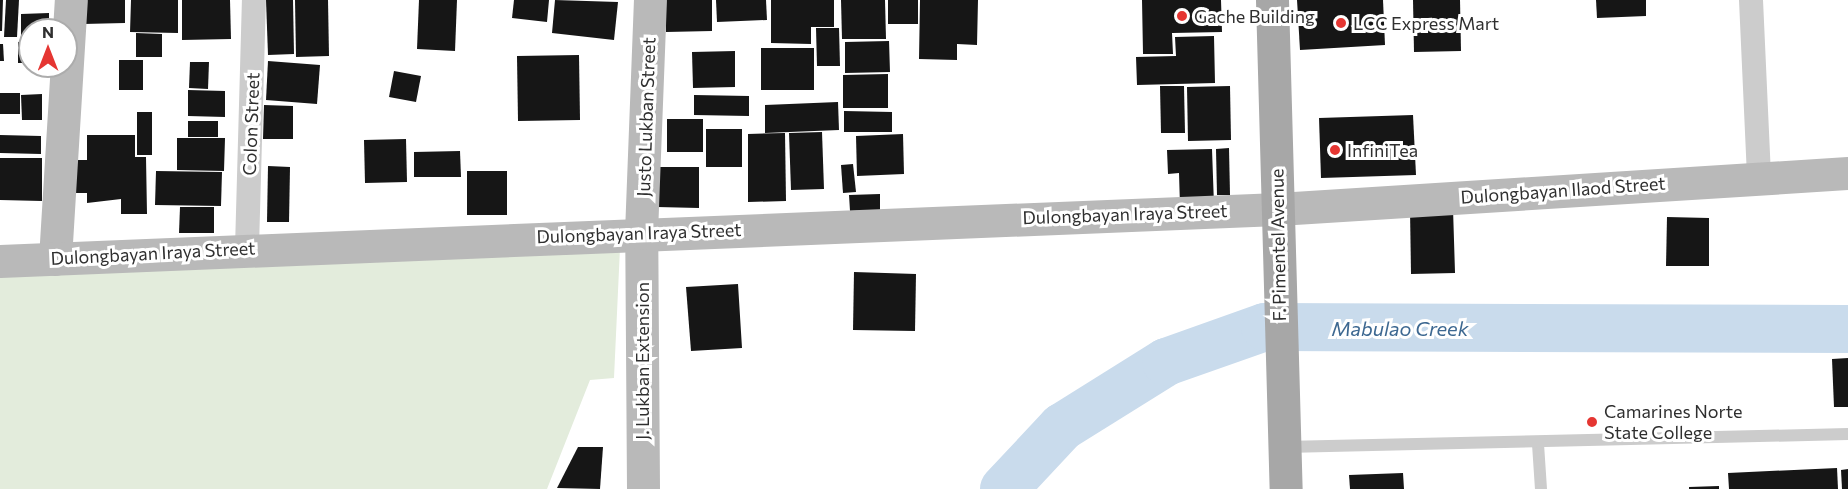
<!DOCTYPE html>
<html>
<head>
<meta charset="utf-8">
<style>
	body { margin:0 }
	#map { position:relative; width:1848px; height:489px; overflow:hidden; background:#fff; font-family:Commissioner,sans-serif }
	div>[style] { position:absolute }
	.green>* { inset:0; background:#e3ecdc }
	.river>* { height:48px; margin:-24px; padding:0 24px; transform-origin:24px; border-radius:24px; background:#c9dbec }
	.building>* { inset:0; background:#161616 }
	.lane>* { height:12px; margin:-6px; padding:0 6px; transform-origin:6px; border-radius:6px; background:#ccc }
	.street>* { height:24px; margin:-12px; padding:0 12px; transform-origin:12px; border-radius:12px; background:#ccc }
	.secondary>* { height:33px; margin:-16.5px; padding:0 16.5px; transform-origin:16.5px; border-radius:16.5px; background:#b9b9b9 }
	.primary>* { height:33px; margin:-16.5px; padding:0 16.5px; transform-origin:16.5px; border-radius:16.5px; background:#a7a7a7 }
	.dots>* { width:16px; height:16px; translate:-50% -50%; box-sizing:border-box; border:3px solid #fff; border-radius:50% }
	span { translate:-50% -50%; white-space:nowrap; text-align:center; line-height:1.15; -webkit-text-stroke:6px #fff; paint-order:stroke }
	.poi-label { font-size:18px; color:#2f2f2f }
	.left { translate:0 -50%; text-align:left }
	.street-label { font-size:18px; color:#2f2f2f }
	.water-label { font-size:20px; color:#3d6891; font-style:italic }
	.north { position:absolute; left:18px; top:18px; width:60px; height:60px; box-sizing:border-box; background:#fff; border:2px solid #acacac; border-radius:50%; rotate:0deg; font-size:16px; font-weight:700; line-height:24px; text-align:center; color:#2f2f2f }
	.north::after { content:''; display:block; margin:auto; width:21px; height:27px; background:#e53632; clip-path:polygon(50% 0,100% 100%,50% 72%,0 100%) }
</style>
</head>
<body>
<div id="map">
	<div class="green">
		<i style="clip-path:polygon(620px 248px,614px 378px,590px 380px,547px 489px,0 489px,0 274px)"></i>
	</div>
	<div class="river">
		<i style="left:1004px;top:489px;width:85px;rotate:-46.9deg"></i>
		<i style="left:1062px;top:427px;width:123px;rotate:-32deg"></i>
		<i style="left:1166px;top:362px;width:105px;rotate:-19.5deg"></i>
		<i style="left:1265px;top:327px;width:583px;rotate:0.2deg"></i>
	</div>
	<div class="building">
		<i style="clip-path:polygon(0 0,3px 0,2px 31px,0 31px)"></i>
		<i style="clip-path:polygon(6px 0,19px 0,17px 37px,4px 37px)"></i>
		<i style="clip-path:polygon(82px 0,125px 0,125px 23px,83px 24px)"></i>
		<i style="clip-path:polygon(131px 0,178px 0,178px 33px,130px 32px)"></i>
		<i style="clip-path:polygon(182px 0,230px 0,231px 39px,182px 40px)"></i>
		<i style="clip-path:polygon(266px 0,293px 0,294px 54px,268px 55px)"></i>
		<i style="clip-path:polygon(295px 0,328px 0,329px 56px,296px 57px)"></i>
		<i style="clip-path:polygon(419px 0,457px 0,455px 51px,417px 49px)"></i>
		<i style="clip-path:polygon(514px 0,549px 0,547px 22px,512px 18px)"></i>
		<i style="clip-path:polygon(555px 0,618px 2px,614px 40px,552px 33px)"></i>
		<i style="clip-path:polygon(666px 0,712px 0,712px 31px,666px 32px)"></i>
		<i style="clip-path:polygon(716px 0,766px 0,767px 20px,717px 22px)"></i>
		<i style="clip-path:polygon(771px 0,834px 0,834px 27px,811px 27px,811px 44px,771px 43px)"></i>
		<i style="clip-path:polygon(841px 0,885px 0,886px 39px,842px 39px)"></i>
		<i style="clip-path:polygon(888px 0,918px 0,918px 24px,888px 24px)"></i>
		<i style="clip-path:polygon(920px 0,978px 0,977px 45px,957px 44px,957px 60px,919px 59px)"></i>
		<i style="clip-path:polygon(1142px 0,1221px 0,1222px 32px,1172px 33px,1173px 54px,1143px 54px)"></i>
		<i style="clip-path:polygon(1297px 0,1383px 0,1385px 45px,1300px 50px)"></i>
		<i style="clip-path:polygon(1413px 0,1460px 0,1461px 51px,1414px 52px)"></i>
		<i style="clip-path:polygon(1596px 0,1646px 0,1646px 16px,1597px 18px)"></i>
		<i style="clip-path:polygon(49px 13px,49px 30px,30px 30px,30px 40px,21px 40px,21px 14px)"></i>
		<i style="clip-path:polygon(816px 28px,839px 28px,840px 66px,817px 66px)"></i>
		<i style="clip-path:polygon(136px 33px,162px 34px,162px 57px,136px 57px)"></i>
		<i style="clip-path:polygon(1214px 36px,1215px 83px,1137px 85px,1136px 57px,1176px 56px,1175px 37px)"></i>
		<i style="clip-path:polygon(889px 41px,890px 72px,845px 73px,845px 42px)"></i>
		<i style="clip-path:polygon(18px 42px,30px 42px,30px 63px,18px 63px)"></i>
		<i style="clip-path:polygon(0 44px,3px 44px,4px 61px,0 61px)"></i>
		<i style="clip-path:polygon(761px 48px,814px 48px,814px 90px,761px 90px)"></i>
		<i style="clip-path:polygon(735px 51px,735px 87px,693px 88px,692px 52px)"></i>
		<i style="clip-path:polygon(579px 55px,580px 120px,518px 121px,517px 56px)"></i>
		<i style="clip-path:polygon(119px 60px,143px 60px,143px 90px,119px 90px)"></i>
		<i style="clip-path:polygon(268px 61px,320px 65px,317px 104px,266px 100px)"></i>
		<i style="clip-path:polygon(190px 62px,209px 62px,208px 89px,189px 88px)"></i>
		<i style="clip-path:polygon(394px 71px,421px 76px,416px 102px,389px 97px)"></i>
		<i style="clip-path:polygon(888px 74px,888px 108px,843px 108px,843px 75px)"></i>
		<i style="clip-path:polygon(1160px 86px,1184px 86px,1185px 133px,1161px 133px)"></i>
		<i style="clip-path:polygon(1230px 86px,1231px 140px,1188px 141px,1187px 87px)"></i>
		<i style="clip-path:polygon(188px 90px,225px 91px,225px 117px,188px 116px)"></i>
		<i style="clip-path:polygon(0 93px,20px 93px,20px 114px,0 114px)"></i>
		<i style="clip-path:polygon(42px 94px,42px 120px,22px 120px,21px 95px)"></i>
		<i style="clip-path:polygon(694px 95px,749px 96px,749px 116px,694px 115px)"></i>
		<i style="clip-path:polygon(838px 102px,839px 130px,765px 133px,765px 105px)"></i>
		<i style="clip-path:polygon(264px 105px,293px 106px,293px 139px,263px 139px)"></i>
		<i style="clip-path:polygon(844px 111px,892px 112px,892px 132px,844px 132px)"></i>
		<i style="clip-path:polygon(137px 112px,152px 112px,152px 155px,137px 155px)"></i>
		<i style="clip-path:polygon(1413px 115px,1416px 175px,1321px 178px,1319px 118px)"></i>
		<i style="clip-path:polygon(667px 119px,703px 119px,703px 152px,667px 152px)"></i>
		<i style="clip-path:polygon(188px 121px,218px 121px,218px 137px,188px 137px)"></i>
		<i style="clip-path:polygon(706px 129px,742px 129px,742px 167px,706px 167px)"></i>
		<i style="clip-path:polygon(822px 132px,824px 189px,791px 190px,789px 133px)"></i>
		<i style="clip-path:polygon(785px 133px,786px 201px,748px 202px,748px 134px)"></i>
		<i style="clip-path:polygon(903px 134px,904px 174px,857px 176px,856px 136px)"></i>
		<i style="clip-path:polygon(0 135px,41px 136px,41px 154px,0 153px)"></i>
		<i style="clip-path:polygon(87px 135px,135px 135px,135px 157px,146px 157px,147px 214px,121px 214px,121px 199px,87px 203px,87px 193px,71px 193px,71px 160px,87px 160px)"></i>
		<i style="clip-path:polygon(177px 138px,225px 138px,224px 171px,177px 170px)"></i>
		<i style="clip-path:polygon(406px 139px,407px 182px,365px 183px,364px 140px)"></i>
		<i style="clip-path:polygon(1229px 148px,1230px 195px,1217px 195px,1216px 149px)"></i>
		<i style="clip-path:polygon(1212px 149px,1214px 205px,1180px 206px,1179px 173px,1168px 174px,1167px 150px)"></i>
		<i style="clip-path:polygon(460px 151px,461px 177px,414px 177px,414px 152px)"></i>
		<i style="clip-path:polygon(0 158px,42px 158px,42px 201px,0 200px)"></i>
		<i style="clip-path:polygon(853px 164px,856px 192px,843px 193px,841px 165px)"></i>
		<i style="clip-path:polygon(268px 166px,290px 167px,289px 222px,267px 222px)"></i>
		<i style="clip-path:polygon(657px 167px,699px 167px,699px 208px,657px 207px)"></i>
		<i style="clip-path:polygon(156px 171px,222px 172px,221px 206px,155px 205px)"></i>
		<i style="clip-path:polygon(467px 171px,507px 171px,507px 215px,467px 215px)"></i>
		<i style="clip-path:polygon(880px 194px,880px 210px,850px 211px,849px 195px)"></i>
		<i style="clip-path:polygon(180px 207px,214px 207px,214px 233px,179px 233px)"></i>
		<i style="clip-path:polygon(1453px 209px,1455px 273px,1411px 274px,1410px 210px)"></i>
		<i style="clip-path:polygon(1667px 217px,1709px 218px,1709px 266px,1666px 266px)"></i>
		<i style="clip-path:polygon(854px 272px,916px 274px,915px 331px,853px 330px)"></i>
		<i style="clip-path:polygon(738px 284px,742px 348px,691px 351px,686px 287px)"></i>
		<i style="clip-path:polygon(1848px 358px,1848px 407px,1834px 407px,1832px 359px)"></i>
		<i style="clip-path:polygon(578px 447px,603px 447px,600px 489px,557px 488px)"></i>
		<i style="clip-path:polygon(1837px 468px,1838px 489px,1729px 489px,1728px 473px)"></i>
		<i style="clip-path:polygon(1848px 469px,1848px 489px,1842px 489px,1841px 470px)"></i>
		<i style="clip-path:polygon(1403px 473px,1404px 489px,1350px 489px,1349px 475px)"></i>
		<i style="clip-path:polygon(1719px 486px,1719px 489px,1689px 489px,1689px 487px)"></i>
	</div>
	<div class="lane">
		<i style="left:1538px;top:444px;width:45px;rotate:86.2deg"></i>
		<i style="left:1285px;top:447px;width:563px;rotate:-1.32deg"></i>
	</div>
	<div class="street">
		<i style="left:1751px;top:0;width:178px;rotate:87.4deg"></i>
		<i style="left:247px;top:248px;width:248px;rotate:-88.4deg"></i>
	</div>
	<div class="secondary">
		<i style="left:55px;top:259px;width:259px;rotate:-86.5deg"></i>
		<i style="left:0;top:261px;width:1279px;rotate:-2.33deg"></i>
		<i style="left:1278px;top:209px;width:571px;rotate:-3.61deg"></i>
		<i style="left:643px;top:489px;width:256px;rotate:-90.4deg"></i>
		<i style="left:641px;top:233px;width:233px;rotate:-87.8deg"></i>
	</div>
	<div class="primary">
		<i style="left:1272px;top:0;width:489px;rotate:88.4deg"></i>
	</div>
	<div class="dots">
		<i style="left:1182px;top:16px;background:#e53632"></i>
		<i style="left:1341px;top:23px;background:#e53632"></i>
		<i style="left:1335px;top:150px;background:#e53632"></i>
		<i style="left:1592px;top:422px;background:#e53632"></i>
	</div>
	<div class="poi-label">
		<span class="left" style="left:1194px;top:16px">Gache Building</span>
		<span class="left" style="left:1353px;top:23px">LCC Express Mart</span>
		<span class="left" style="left:1347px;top:150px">InfiniTea</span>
		<span class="left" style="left:1604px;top:422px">Camarines Norte<br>State College</span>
	</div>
	<div class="street-label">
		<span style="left:646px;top:117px;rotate:-88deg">Justo Lukban Street</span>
		<span style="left:251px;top:124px;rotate:-88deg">Colon Street</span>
		<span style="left:1563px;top:190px;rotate:-4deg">Dulongbayan Ilaod Street</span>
		<span style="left:1125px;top:214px;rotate:-2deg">Dulongbayan Iraya Street</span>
		<span style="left:639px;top:233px;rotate:-2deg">Dulongbayan Iraya Street</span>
		<span style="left:1278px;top:245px;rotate:-91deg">F. Pimentel Avenue</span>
		<span style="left:153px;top:253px;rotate:-3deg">Dulongbayan Iraya Street</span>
		<span style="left:642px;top:361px;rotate:-90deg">J. Lukban Extension</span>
	</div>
	<div class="water-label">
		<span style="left:1400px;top:328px">Mabulao Creek</span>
	</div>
	<div class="north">N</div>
</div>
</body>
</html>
